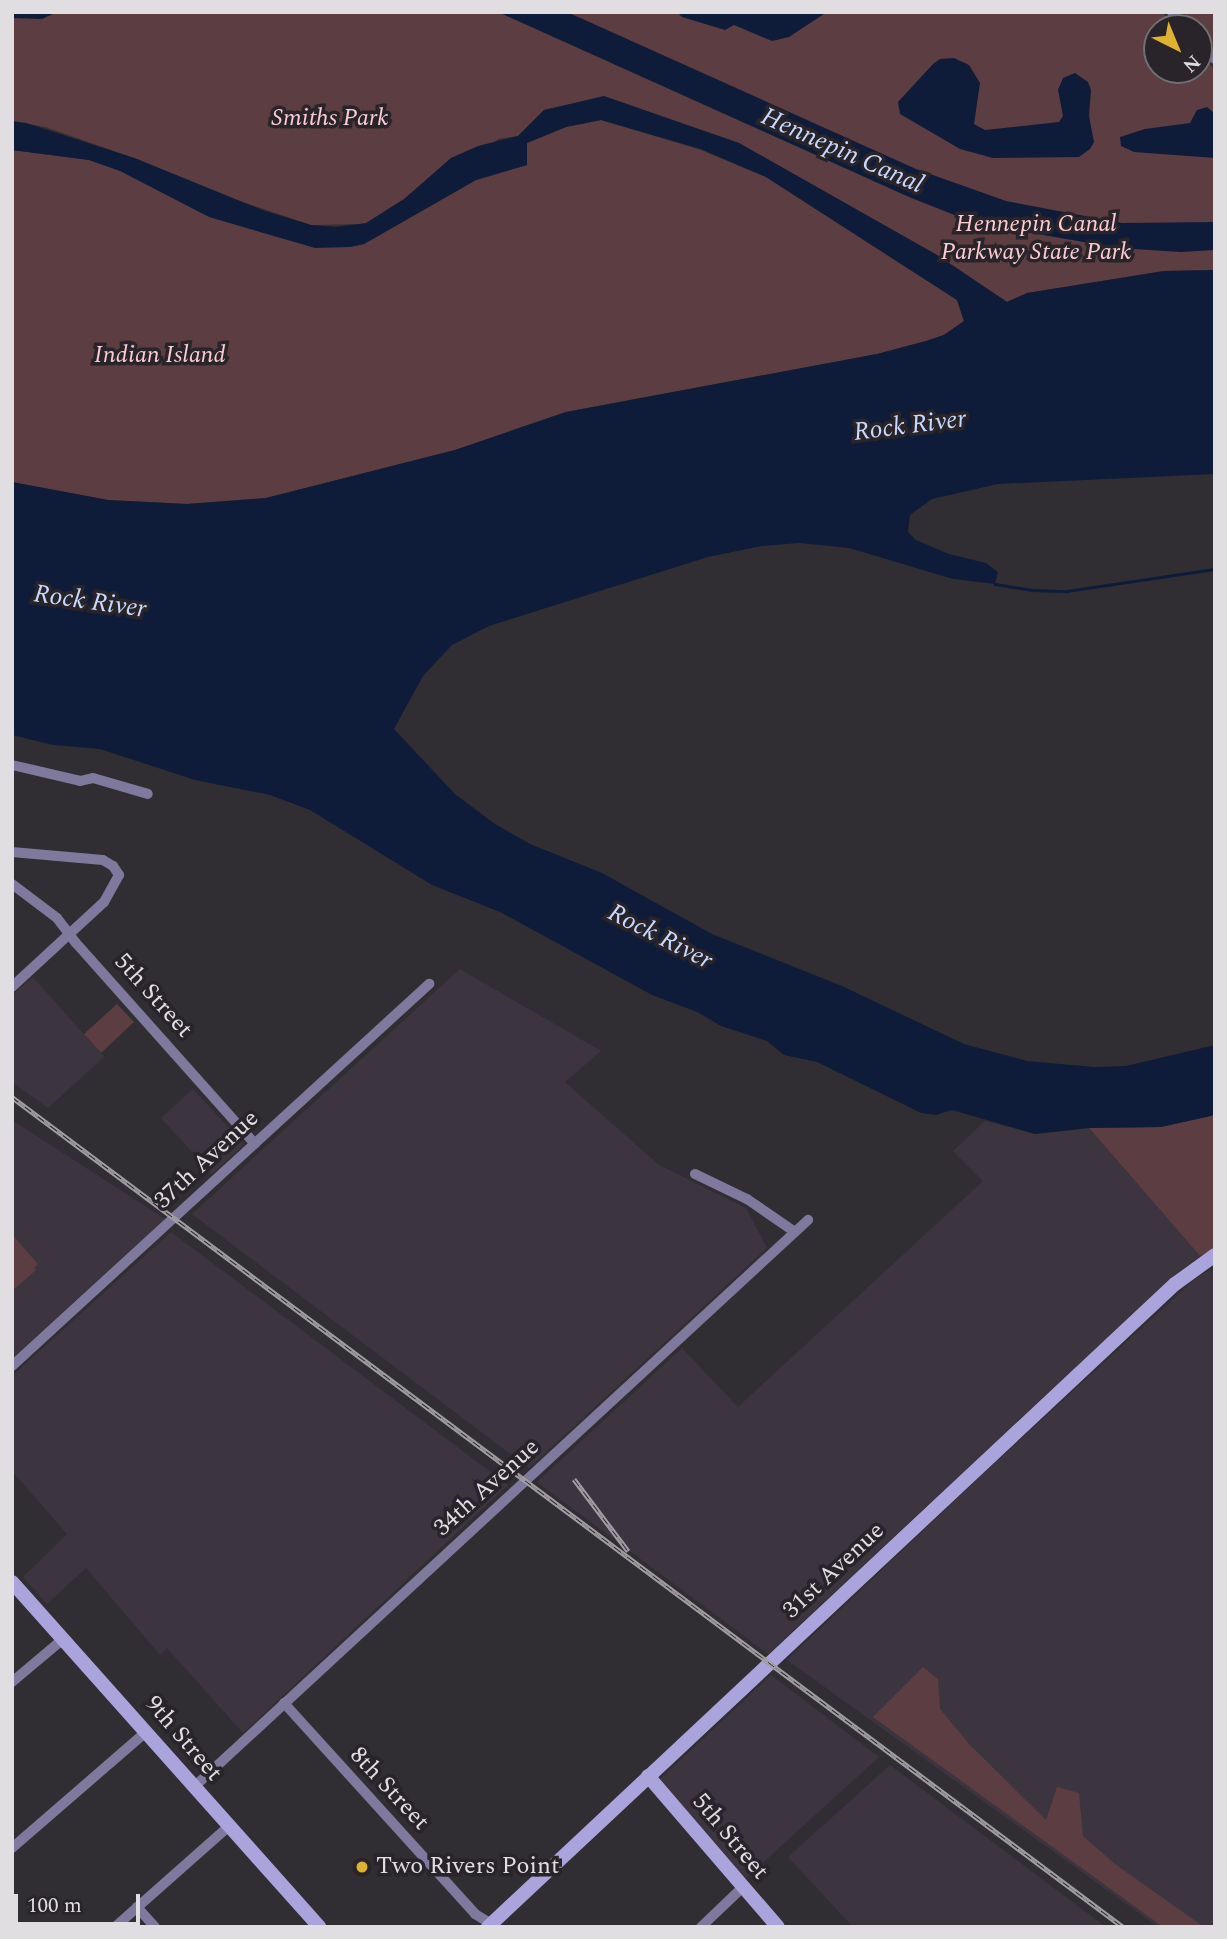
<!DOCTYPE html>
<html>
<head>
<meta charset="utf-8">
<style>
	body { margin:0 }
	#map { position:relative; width:1227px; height:1939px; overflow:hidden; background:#312e33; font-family:Spectral,serif }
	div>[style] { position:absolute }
	.built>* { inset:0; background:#3c343f }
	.green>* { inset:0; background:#5b3d42 }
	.water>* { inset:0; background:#0f1c39 }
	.stream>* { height:2.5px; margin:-1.25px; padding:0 1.25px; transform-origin:1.25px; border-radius:1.25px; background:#0f1c39 }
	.street>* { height:10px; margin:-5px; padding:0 5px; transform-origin:5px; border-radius:5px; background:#7e799d }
	.secondary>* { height:14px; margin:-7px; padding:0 7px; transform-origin:7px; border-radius:7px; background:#aba3dc }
	.rail>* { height:5px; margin-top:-2.5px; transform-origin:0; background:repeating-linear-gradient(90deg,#282429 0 8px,#a19ea2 0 16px); box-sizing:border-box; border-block:2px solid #a19ea2 }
	.dots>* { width:19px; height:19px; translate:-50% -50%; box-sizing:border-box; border:4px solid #282429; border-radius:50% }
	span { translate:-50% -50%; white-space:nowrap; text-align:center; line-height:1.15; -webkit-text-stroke:7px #282429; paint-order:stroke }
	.park-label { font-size:24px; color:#fbccd3; font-style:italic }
	.street-label { font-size:24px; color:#e1dee2 }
	.poi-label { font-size:24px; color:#e1dee2 }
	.left { translate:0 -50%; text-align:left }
	.water-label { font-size:26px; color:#c7d9fd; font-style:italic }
	.frame { position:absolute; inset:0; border:14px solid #e1dee2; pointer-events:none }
	.north { position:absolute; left:1143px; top:14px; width:70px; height:70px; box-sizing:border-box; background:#282429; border:2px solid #726e73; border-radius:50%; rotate:137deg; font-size:19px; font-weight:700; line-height:28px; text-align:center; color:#e1dee2 }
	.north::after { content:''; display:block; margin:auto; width:24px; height:32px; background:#deb133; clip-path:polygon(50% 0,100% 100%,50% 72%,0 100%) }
	.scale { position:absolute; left:14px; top:1894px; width:126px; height:32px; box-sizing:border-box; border:4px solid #e1dee2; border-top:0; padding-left:9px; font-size:21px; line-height:24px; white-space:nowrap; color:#e1dee2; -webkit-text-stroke:5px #282429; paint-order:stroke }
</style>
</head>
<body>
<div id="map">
	<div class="built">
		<i style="clip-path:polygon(460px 969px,601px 1051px,565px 1082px,659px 1165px,746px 1208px,767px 1248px,529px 1468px,192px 1214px)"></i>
		<i style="clip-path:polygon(33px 977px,104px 1057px,48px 1108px,12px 1082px,12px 995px)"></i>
		<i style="clip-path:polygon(193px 1089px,244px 1144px,212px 1174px,161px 1118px)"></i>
		<i style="clip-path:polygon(12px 1120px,165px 1219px,12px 1358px,12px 1288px,38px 1264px,12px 1234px)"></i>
		<i style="clip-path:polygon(985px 1121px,1035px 1134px,1089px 1128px,1200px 1256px,1171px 1278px,768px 1654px,537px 1482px,682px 1348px,738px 1407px,983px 1181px,953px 1151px)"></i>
		<i style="clip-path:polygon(171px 1232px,508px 1485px,243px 1733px,167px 1648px,160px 1655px,86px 1568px,47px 1604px,23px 1577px,67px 1534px,12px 1471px,12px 1376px)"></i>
		<i style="clip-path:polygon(1215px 1268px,1215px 1927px,1158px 1927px,787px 1660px,985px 1472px,1197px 1277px)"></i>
		<i style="clip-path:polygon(771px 1675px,879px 1757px,746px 1878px,657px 1782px)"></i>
		<i style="clip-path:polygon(890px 1765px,1106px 1927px,853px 1927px,788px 1857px)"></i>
	</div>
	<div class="green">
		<i style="clip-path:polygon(12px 12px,1162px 12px,1177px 28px,1157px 28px,1157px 70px,1199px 70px,1199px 52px,1215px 70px,1215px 270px,1164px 271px,1027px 293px,1007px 302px,937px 255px,739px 143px,604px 97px,544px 110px,518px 136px,499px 139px,366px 224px,311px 225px,210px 191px,137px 159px,45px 127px,12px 121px)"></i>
		<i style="clip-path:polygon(1183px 12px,1215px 12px,1215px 47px,1199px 28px)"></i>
		<i style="clip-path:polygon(601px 120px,701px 150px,766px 177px,957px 300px,964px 321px,944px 335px,926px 341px,877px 354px,566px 412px,455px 450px,266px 498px,187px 504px,108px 500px,12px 482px,12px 150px,89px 160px,350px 247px,364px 244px,476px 180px,527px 165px,527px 143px,566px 127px)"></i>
		<i style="clip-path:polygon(117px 1004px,134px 1022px,101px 1053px,84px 1034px)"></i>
		<i style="clip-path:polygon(1215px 1115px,1215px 1248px,1200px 1256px,1089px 1128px,1161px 1127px)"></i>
		<i style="clip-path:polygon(12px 1234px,38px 1264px,34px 1268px,36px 1270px,12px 1291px)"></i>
		<i style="clip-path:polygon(923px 1667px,938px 1679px,940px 1709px,970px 1745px,1046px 1820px,1057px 1787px,1079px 1793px,1083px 1836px,1115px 1864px,1204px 1927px,1163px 1927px,873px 1717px)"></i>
	</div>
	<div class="water">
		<i style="clip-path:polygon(12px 12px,57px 12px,42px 19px,12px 18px)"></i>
		<i style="clip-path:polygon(498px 12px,567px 12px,916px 169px,1006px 201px,1122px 223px,1215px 222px,1215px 250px,1181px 252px,1118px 248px,986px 225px,962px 218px,909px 197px)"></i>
		<i style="clip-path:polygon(677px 12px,827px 12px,789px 37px,772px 41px,734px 25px,725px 30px,682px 17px)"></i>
		<i style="clip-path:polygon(954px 58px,969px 65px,980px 83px,974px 124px,985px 130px,1059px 122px,1063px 116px,1058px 90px,1063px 78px,1075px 73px,1088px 82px,1091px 90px,1089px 116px,1094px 142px,1090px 149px,1079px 157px,993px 158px,960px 149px,900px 114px,898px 102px,933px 64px,940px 59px)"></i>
		<i style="clip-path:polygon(604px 96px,739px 143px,937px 255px,1007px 302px,1027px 293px,1164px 271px,1215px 270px,1215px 474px,998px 484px,932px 499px,910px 515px,908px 532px,916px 540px,949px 554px,986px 563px,998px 572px,995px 584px,953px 579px,849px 548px,799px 543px,762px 546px,708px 557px,489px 626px,452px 645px,423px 676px,394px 729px,455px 794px,495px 824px,530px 844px,602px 873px,712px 934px,842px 986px,964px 1044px,1027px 1061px,1094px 1067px,1126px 1066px,1215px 1045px,1215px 1115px,1161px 1127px,1089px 1128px,1035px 1134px,952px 1110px,936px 1115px,921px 1113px,817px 1062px,784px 1055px,767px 1041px,721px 1026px,697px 1012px,652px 995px,500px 912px,432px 885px,310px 810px,270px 795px,195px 780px,100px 749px,53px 745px,12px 735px,12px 482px,108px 500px,187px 504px,266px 498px,455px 450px,566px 412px,877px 354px,926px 341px,944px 335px,964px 321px,957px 300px,766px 177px,701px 149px,601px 120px,566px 127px,527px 143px,527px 165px,476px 180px,364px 244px,350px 247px,315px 248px,209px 217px,120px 171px,89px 160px,12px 150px,12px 121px,26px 123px,137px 159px,262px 210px,311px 225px,336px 227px,366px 223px,404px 199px,451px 158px,478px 146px,518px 136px,544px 110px)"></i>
		<i style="clip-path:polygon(1207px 107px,1215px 114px,1215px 158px,1134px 152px,1121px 146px,1120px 137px,1145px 129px,1190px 123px,1197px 110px)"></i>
	</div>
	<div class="stream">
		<i style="left:995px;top:584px;width:39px;rotate:9deg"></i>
		<i style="left:1034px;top:590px;width:33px;rotate:2deg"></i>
		<i style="left:1067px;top:591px;width:150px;rotate:-8.5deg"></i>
	</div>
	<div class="street">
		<i style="left:1172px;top:12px;width:21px;rotate:49deg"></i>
		<i style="left:1199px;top:42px;width:23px;rotate:47deg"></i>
		<i style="left:12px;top:765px;width:70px;rotate:13.2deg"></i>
		<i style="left:80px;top:781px;width:13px;rotate:-13deg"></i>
		<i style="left:93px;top:778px;width:57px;rotate:16.2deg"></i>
		<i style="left:12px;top:852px;width:91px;rotate:5deg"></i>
		<i style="left:103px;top:860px;width:12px;rotate:31deg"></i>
		<i style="left:113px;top:866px;width:11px;rotate:56deg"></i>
		<i style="left:119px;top:875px;width:31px;rotate:119deg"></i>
		<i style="left:104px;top:902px;width:125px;rotate:137.3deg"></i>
		<i style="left:12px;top:884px;width:56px;rotate:37.1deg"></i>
		<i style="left:57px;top:918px;width:31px;rotate:53deg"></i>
		<i style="left:76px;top:943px;width:269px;rotate:48.3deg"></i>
		<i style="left:695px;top:1174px;width:58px;rotate:25.7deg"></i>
		<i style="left:747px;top:1199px;width:58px;rotate:34.5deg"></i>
		<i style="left:12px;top:1366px;width:566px;rotate:-42.49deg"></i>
		<i style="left:12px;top:1682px;width:67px;rotate:-40.1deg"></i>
		<i style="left:284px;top:1703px;width:285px;rotate:47.8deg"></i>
		<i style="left:475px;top:1914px;width:23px;rotate:31deg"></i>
		<i style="left:194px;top:1787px;width:836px;rotate:-42.72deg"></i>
		<i style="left:12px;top:1848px;width:177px;rotate:-40.9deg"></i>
		<i style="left:137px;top:1907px;width:27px;rotate:48deg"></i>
		<i style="left:115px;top:1927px;width:152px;rotate:-41.5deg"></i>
		<i style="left:701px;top:1927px;width:57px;rotate:-43.6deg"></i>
	</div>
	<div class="secondary">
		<i style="left:12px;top:1582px;width:462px;rotate:48.3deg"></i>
		<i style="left:648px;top:1776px;width:199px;rotate:49.3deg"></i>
		<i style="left:488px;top:1927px;width:941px;rotate:-43.11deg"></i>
		<i style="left:1175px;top:1284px;width:49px;rotate:-35.9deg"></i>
	</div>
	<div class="rail">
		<i style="left:12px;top:1097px;width:1387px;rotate:36.76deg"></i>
		<i style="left:574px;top:1479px;width:90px;rotate:53.1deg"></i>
	</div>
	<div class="dots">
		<i style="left:362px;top:1867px;background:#deb133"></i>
	</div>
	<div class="park-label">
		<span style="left:330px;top:119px">Smiths Park</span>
		<span style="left:1036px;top:239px">Hennepin Canal<br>Parkway State Park</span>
		<span style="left:160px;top:356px">Indian Island</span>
	</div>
	<div class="street-label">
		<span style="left:153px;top:996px;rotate:48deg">5th Street</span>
		<span style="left:207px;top:1160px;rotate:-43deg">37th Avenue</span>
		<span style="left:487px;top:1488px;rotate:-42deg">34th Avenue</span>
		<span style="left:834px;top:1571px;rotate:-43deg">31st Avenue</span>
		<span style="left:183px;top:1739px;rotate:49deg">9th Street</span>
		<span style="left:389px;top:1789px;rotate:47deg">8th Street</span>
		<span style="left:730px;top:1837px;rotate:50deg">5th Street</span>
	</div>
	<div class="poi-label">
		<span class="left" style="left:376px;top:1867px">Two Rivers Point</span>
	</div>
	<div class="water-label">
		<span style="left:842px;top:151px;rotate:24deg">Hennepin Canal</span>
		<span style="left:910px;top:426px;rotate:-7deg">Rock River</span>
		<span style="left:90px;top:602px;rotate:8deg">Rock River</span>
		<span style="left:660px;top:937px;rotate:27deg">Rock River</span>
	</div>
	<div class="frame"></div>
	<div class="north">N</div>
	<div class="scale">100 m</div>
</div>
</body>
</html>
